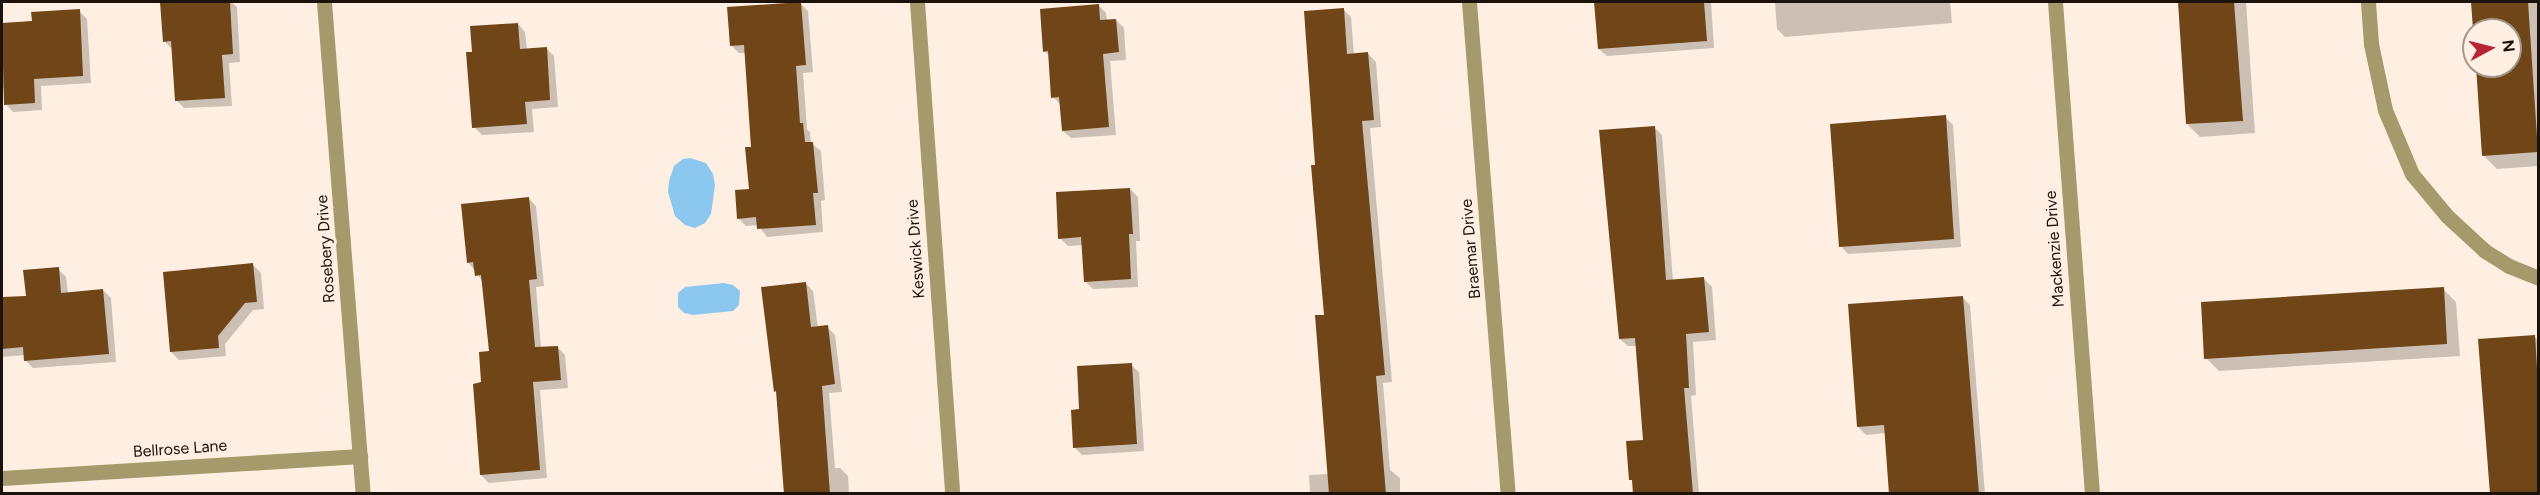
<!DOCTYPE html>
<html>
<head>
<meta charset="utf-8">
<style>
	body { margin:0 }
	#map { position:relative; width:2540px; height:495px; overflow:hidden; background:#ffefe2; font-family:Figtree,sans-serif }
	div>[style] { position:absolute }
	.water>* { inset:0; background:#8cc7ef }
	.shadow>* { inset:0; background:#0003 }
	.building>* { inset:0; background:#704518 }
	.minor>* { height:15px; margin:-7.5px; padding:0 7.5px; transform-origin:7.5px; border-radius:7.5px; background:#a6996b }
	span { translate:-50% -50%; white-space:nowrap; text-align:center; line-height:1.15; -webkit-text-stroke:6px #ffefe2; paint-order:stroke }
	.street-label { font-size:16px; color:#1b120b }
	.frame { position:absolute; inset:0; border:3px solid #1b120b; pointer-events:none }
	.north { position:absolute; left:2462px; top:18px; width:60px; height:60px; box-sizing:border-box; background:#ffefe2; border:2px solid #a4978c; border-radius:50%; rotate:83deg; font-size:16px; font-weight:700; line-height:24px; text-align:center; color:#1b120b }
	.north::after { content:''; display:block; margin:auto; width:21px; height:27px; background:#b62436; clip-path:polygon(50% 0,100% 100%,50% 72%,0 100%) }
</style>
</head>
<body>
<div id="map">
	<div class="water">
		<i style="clip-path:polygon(690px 158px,706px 163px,713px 174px,715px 185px,711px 214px,705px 223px,695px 228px,685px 225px,675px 216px,668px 192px,669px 181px,674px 166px,683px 159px)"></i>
		<i style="clip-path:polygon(724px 283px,733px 285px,740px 291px,739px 305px,733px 311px,693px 315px,684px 313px,678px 307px,678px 293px,685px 287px)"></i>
	</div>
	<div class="shadow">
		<i style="clip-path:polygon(231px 2px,237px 7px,240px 62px,229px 63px,232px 106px,184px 108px,176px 100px,172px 49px,164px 41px,162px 3px)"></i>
		<i style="clip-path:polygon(1596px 2px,1711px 2px,1714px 48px,1607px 56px,1599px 49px)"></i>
		<i style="clip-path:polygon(1775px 2px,1950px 2px,1952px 23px,1785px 37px,1777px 29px)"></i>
		<i style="clip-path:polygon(2179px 2px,2246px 2px,2255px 133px,2200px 137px,2187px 124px)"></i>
		<i style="clip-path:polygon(2472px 2px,2538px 2px,2538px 166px,2497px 169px,2484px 156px,2477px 66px,2510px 66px,2510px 30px,2475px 30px)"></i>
		<i style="clip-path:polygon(800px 3px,808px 11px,813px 72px,803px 73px,807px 129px,810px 132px,811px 143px,821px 151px,825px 200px,821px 201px,823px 232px,767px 237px,758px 225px,746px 226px,738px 218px,750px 191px,753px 148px,746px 53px,739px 53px,731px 45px)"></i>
		<i style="clip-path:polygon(1098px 5px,1106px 13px,1107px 21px,1116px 20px,1124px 28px,1126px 60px,1110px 61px,1116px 135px,1071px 138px,1063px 131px,1061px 105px,1053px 97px,1049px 56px,1045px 51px)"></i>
		<i style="clip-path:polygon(1343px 9px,1351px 17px,1354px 55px,1368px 54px,1376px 62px,1381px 127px,1370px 128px,1392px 382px,1383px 383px,1390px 470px,1400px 478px,1400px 494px,1310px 494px,1309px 475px,1329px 474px,1326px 316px,1317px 166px)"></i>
		<i style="clip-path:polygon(79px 11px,87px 19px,91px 83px,41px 86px,42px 110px,13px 112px,6px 104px,5px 88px,2px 88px,2px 24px,33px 23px)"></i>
		<i style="clip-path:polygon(518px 24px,525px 32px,527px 50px,546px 48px,554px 56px,558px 107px,532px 109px,534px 132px,482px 135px,474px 127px)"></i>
		<i style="clip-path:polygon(1945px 117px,1953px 125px,1961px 247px,1848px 254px,1841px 246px)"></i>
		<i style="clip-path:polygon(1654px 127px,1662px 135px,1673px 281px,1704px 279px,1712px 287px,1716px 340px,1693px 342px,1696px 395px,1691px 396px,1699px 494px,1635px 494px,1634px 483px,1630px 479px,1645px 441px,1637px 346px,1628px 346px,1620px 339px)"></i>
		<i style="clip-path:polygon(1130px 189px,1138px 197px,1140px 241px,1136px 241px,1138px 287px,1093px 289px,1085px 281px,1083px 245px,1068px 246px,1060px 238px)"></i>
		<i style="clip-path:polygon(528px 198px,536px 206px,544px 286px,536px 287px,541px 348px,557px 347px,565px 355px,568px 388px,540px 390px,547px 478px,489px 483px,481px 475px,483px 384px,490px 352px,483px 282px,468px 262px)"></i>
		<i style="clip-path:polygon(253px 265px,261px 273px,264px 309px,253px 310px,225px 344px,226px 356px,179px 360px,171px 352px)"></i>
		<i style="clip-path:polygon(58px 269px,66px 277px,68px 293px,103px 290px,111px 298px,116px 362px,33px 368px,25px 360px,25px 355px,2px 357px,2px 299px,27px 297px)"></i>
		<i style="clip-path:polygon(805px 283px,813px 291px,818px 328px,827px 327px,835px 335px,842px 392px,829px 393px,835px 468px,840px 468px,848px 476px,849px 494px,785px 494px,778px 393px,776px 391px)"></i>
		<i style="clip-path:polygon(2443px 289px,2456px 302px,2460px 356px,2219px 371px,2206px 358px)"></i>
		<i style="clip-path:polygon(1963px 298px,1970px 305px,1985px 494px,1890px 494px,1886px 433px,1866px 435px,1858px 427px)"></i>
		<i style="clip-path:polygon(2534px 336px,2538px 341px,2538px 494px,2492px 494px)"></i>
		<i style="clip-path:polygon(1131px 365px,1139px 372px,1144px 451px,1082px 455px,1074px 447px,1081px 411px)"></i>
	</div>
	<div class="building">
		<i style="clip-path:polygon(160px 2px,230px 2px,233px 54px,222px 55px,225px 98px,175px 101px,171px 41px,163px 42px)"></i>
		<i style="clip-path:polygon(801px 2px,806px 65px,796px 66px,800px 123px,803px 123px,805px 142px,813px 142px,818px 193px,813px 193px,816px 225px,757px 229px,756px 217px,737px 219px,735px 190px,749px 189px,745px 147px,751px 147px,744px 45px,730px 46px,727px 7px)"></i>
		<i style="clip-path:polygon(1594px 2px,1704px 2px,1707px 41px,1598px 49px)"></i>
		<i style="clip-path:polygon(2178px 2px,2234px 2px,2243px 121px,2186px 124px)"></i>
		<i style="clip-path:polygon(2471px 2px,2528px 2px,2538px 152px,2482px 156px,2476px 66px,2510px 66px,2510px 30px,2474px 30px,2474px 43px)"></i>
		<i style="clip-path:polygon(1099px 4px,1100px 20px,1116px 19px,1119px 52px,1103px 54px,1109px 127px,1062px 131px,1059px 97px,1051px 98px,1048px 51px,1043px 52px,1040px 9px)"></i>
		<i style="clip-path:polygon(1344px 8px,1347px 54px,1368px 52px,1374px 120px,1362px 121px,1385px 375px,1376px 376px,1386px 494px,1329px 494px,1315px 315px,1324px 315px,1311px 165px,1315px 165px,1304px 11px)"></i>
		<i style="clip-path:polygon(80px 9px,83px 76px,34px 79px,35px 103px,4px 105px,2px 23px,32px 21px,31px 12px)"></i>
		<i style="clip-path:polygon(518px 23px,520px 49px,547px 47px,550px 100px,525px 102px,527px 124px,472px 128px,466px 52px,472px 52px,470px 26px)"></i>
		<i style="clip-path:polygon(1946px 115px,1954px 239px,1839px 247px,1830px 124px)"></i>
		<i style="clip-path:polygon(1655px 126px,1666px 280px,1704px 277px,1709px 332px,1686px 334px,1689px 388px,1684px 388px,1693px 494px,1633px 494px,1632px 480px,1629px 480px,1626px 441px,1643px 440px,1635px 338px,1619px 339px,1599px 130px)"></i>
		<i style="clip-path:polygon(1130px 188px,1133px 234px,1129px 234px,1131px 279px,1084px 282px,1081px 237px,1058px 239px,1056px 192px)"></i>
		<i style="clip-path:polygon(529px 197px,537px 279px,529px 280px,535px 347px,558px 346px,561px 380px,533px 382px,540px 470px,480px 475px,473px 384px,481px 382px,479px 352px,489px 351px,481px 275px,475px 276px,473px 262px,467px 263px,461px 204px)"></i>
		<i style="clip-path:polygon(253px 263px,257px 302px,245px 303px,218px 336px,219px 348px,170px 352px,163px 272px)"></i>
		<i style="clip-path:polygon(59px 267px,61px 293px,103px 289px,109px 354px,24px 361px,23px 347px,2px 349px,2px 297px,26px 296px,23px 270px)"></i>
		<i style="clip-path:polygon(806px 282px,811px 327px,828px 325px,835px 384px,822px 386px,830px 494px,784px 494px,776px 391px,774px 392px,761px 287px)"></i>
		<i style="clip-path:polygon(2444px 287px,2447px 344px,2204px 359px,2201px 302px)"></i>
		<i style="clip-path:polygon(1963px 296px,1979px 494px,1889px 494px,1884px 425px,1857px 427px,1848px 304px)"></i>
		<i style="clip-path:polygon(2535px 335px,2538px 385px,2538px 494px,2490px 494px,2478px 339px)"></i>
		<i style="clip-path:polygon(1132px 363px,1137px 444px,1073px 448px,1071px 410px,1079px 409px,1077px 366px)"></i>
	</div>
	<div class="minor">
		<i style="left:324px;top:2px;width:494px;rotate:85.5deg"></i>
		<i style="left:917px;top:2px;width:493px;rotate:85.9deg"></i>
		<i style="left:1469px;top:2px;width:494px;rotate:85.5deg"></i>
		<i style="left:2055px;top:2px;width:493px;rotate:85.7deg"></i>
		<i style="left:2368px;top:2px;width:42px;rotate:85.9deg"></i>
		<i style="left:2371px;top:44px;width:67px;rotate:78deg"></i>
		<i style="left:2385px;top:110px;width:69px;rotate:67.1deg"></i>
		<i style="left:2412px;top:174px;width:55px;rotate:50.2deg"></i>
		<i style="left:2447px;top:216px;width:52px;rotate:42.6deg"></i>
		<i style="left:2485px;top:251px;width:28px;rotate:32deg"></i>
		<i style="left:2509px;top:266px;width:31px;rotate:22deg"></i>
		<i style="left:2px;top:478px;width:359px;rotate:-3.5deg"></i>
	</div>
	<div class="street-label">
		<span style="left:326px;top:249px;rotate:-94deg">Rosebery Drive</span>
		<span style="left:916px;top:249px;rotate:-94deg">Keswick Drive</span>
		<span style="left:1471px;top:249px;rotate:-95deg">Braemar Drive</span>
		<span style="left:2055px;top:249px;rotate:-94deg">Mackenzie Drive</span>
		<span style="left:180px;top:449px;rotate:-4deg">Bellrose Lane</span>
	</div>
	<div class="frame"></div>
	<div class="north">N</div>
</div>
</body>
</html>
